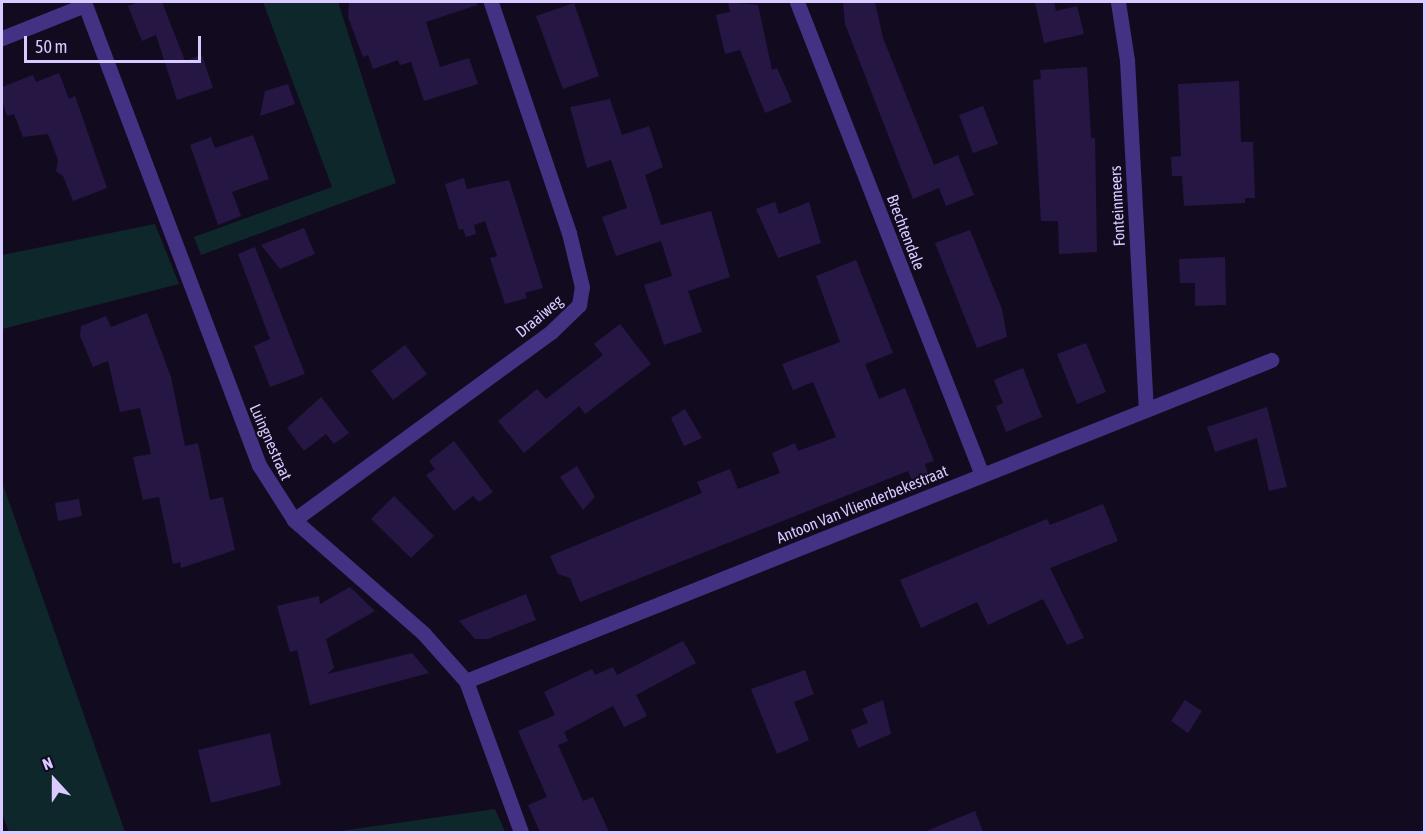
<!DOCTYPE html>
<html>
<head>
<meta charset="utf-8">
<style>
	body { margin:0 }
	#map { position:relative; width:1426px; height:834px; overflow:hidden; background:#120b20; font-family:"Asap Condensed",sans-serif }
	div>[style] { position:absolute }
	.green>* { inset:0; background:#0e272b }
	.building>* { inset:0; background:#261643 }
	.minor>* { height:15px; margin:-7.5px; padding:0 7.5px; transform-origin:7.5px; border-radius:7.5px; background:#433283 }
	span { translate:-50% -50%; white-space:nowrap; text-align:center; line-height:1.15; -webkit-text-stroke:4.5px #120b20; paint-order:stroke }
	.street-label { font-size:16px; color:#d9caff }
	.frame { position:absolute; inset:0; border:3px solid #d9caff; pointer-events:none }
	.north { position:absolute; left:24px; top:750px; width:60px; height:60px; -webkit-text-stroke:4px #120b20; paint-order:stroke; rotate:339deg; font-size:16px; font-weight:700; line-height:24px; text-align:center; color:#d9caff }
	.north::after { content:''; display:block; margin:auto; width:21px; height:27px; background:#d9caff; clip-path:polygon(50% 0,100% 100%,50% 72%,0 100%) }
	.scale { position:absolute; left:24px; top:36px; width:177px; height:27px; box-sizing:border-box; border:3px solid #d9caff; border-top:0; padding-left:8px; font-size:18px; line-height:21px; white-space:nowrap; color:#d9caff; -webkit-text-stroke:4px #120b20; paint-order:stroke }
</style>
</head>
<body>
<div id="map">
	<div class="green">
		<i style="clip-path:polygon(263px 2px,338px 2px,396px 183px,201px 255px,194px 237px,332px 187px)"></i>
		<i style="clip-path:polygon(155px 224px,179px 284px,2px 329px,2px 255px)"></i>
		<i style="clip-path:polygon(2px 482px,125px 832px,9px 832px,2px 814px)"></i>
		<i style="clip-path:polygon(495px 809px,505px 832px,334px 832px)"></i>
	</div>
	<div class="building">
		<i style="clip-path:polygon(140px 2px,162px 2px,185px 61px,202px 55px,213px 88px,177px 100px,156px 35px,142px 41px,128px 6px)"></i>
		<i style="clip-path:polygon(349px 2px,477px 2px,477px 5px,426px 22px,440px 67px,469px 58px,478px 84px,424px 101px,411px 62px,400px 65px,398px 60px,373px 69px,368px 55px,363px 57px,348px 17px)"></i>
		<i style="clip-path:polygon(728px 2px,758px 5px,772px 70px,777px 68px,792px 102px,765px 113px,740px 50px,725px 54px,716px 15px,730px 12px)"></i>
		<i style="clip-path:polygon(843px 2px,875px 2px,883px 38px,934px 165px,958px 155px,974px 195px,946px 206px,939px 188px,913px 199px,845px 24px)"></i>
		<i style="clip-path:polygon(1035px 2px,1054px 2px,1056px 11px,1077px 6px,1084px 34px,1044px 43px)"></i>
		<i style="clip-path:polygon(574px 3px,599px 76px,563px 89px,536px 16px)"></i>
		<i style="clip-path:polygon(1087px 67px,1091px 138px,1095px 138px,1097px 252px,1059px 254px,1058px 221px,1041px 221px,1033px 80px,1041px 79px,1040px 70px)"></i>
		<i style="clip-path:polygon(59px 73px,69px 99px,75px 96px,107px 188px,73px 201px,63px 176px,56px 171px,58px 160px,48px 134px,23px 137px,14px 114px,7px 116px,2px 101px,2px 87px,33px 75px,36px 82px)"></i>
		<i style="clip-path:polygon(1239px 81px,1241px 142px,1253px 142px,1255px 198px,1245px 198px,1245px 203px,1184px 206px,1182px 176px,1172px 176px,1171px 157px,1181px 156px,1178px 84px)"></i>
		<i style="clip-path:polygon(288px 84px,295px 104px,260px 116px,265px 91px)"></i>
		<i style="clip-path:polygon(610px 99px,622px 135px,649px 126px,663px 167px,645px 175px,661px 225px,711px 211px,730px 277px,688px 291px,702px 332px,664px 345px,644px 285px,672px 276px,661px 241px,616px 256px,602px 217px,627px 208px,611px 160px,587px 168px,570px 107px)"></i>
		<i style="clip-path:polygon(983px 106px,998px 144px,973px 153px,959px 115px)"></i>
		<i style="clip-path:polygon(253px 135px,269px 179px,232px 192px,241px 216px,218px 225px,190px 145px,211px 137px,215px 148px)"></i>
		<i style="clip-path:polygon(464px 178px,467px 189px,509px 180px,543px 288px,525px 293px,527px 298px,505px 304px,490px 258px,497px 256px,485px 221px,474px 225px,476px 234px,466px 237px,463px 229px,459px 230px,445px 184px)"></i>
		<i style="clip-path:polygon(775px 202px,779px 214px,809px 202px,821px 243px,778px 258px,756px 209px)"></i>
		<i style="clip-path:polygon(304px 228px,315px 254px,280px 269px,261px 245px)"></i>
		<i style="clip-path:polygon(970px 230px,1002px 309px,1007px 337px,977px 348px,935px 243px)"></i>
		<i style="clip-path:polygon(255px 247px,305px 374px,270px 387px,254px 346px,270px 339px,238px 254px)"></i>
		<i style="clip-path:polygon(1225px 257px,1226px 305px,1195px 306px,1195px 283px,1180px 283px,1179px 259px)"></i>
		<i style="clip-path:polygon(856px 260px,893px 353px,865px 364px,879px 399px,905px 388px,934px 461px,925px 464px,929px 477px,913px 484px,908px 471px,580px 602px,570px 578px,558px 574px,550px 556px,702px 493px,697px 482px,730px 469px,738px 489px,780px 473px,772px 453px,795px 443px,798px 451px,836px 437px,813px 382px,793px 390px,782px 364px,840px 342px,816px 276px)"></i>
		<i style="clip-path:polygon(147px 313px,171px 377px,185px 446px,198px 443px,210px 500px,223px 497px,235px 550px,181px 568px,180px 562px,173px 564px,159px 497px,143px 500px,133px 457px,151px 454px,140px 408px,120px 412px,108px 361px,93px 367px,80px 336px,81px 326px,106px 316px,111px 327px)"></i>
		<i style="clip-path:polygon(620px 324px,651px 364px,585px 414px,579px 406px,524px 453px,498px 421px,537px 389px,546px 399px,603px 355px,594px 344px)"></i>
		<i style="clip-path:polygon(1086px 343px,1106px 392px,1077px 404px,1057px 354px)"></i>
		<i style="clip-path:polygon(405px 345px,427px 374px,393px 400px,371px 371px)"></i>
		<i style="clip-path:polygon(1023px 368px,1042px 417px,1006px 432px,996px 406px,1003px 403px,994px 380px)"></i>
		<i style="clip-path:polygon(321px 397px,349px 433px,334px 444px,326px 434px,304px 451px,287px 428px)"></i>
		<i style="clip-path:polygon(1267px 407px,1287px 487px,1269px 491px,1257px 438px,1215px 452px,1207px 427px)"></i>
		<i style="clip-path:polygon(685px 409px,702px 438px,684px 446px,671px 418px)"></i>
		<i style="clip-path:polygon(454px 441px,493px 492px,479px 502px,473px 496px,454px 511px,426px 475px,435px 469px,429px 461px)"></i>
		<i style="clip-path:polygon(577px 466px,595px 497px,583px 510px,560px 477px)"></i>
		<i style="clip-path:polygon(394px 496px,434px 536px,411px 558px,371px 519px)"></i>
		<i style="clip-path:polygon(79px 499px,82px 516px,58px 521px,55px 503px)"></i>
		<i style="clip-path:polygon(1103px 504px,1118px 541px,1050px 568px,1084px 638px,1067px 645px,1043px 599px,988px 625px,977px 602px,921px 628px,900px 580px,1047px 519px,1050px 525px)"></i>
		<i style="clip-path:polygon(350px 587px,375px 611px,326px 639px,334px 668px,327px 674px,412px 653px,429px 673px,310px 705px,297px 650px,290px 652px,277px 606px,319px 596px,320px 604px)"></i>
		<i style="clip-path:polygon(526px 594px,536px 620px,488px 639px,475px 639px,459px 621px)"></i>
		<i style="clip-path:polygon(683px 641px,696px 663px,636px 695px,647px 716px,624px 727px,613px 706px,564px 732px,568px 741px,558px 745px,583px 801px,593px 797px,609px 832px,540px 832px,528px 805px,547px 797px,518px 731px,555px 715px,544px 692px,592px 669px,595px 675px,613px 667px,617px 675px)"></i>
		<i style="clip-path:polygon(805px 670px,814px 694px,794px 702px,809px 740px,777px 754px,751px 689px)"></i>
		<i style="clip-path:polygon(883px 700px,891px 734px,858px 748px,851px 730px,868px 723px,862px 709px)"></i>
		<i style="clip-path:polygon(1185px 700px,1202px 711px,1188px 733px,1171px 721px)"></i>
		<i style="clip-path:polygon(270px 733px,281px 785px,211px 803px,198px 750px)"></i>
		<i style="clip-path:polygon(975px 811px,983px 832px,924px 832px)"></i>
	</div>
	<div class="minor">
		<i style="left:84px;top:2px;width:495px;rotate:69.3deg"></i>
		<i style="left:259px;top:465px;width:65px;rotate:57.5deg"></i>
		<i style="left:294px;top:520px;width:173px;rotate:41.2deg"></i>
		<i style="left:424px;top:634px;width:63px;rotate:48.2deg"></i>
		<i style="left:466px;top:681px;width:161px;rotate:70deg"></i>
		<i style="left:797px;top:2px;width:508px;rotate:68.64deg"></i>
		<i style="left:1118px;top:2px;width:59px;rotate:81.2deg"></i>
		<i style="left:1127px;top:60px;width:350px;rotate:86.9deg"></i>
		<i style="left:2px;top:38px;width:89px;rotate:-21.7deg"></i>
		<i style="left:294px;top:520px;width:318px;rotate:-36.2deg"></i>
		<i style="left:551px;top:332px;width:39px;rotate:-44deg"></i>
		<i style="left:579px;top:305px;width:18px;rotate:-81deg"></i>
		<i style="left:582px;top:287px;width:56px;rotate:-103.5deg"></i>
		<i style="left:569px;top:233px;width:244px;rotate:-108.7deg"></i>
		<i style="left:466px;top:681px;width:867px;rotate:-21.74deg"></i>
	</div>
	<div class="street-label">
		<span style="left:1117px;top:206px;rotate:-93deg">Fonteinmeers</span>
		<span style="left:906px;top:232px;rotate:69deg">Brechtendale</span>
		<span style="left:539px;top:316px;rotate:-40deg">Draaiweg</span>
		<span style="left:271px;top:442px;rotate:66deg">Luingnestraat</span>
		<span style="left:862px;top:504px;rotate:-22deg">Antoon Van Vlienderbekestraat</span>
	</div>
	<div class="frame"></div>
	<div class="north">N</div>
	<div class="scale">50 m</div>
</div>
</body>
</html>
